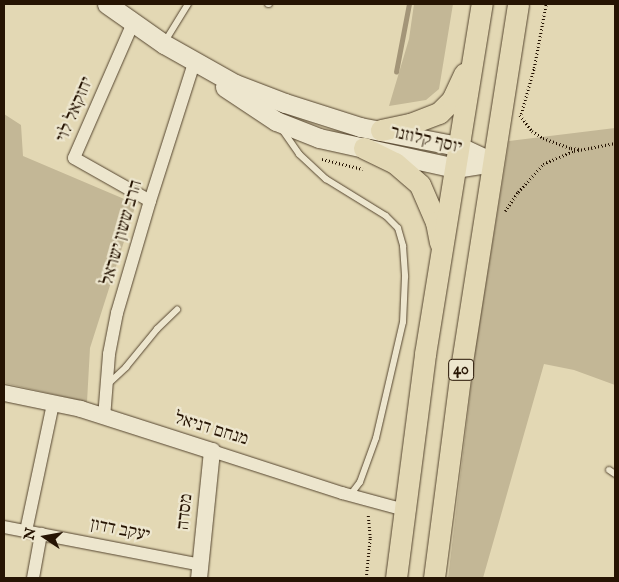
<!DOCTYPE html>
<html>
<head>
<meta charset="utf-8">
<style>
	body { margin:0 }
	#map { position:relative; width:619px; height:582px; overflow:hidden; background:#e3d8b4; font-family:"IM FELL English","Frank Ruhl Libre",serif }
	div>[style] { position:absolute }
	.green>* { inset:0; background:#c3b796 }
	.stream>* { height:4.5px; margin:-2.25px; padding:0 2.25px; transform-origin:2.25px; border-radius:2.25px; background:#a39578 }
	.path>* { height:2.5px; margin-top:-1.25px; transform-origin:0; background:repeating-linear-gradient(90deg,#261403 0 1px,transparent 0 3.5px) }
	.roads { filter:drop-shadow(0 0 1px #55452f) drop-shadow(0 0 1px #55452f) }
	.service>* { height:6px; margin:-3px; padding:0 3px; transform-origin:3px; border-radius:3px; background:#ede6ce }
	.minor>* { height:12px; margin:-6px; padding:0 6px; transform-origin:6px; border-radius:6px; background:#ede6ce }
	.tertiary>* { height:16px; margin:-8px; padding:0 8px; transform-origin:8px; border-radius:8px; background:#ede6ce }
	.secondary>* { height:19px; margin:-9.5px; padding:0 9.5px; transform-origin:9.5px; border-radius:9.5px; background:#ede6ce }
	.trunk>* { height:21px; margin:-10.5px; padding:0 10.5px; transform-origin:10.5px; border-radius:10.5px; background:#e3d8b4 }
	span { translate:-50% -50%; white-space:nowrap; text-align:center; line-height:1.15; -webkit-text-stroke:4.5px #ede6ce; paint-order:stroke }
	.shield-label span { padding:1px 4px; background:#ede6ce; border:1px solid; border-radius:4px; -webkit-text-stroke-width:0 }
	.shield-label { font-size:16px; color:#261403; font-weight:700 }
	.street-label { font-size:18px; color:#261403 }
	.frame { position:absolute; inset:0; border:5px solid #261403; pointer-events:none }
	.north { position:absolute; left:20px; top:512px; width:50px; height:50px; -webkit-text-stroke:4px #ede6ce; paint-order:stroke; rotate:282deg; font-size:14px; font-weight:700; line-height:20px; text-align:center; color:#261403 }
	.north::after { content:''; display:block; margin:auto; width:18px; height:22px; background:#261403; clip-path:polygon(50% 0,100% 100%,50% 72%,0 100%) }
</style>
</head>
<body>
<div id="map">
	<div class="green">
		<i style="clip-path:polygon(414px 4px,453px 4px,439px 89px,426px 100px,389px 106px,409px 39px)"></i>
		<i style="clip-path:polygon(4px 114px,21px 125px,23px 156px,136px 204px,90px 348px,87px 402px,4px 383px)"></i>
		<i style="clip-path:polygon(615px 128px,615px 385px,574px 370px,544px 364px,483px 578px,448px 578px,476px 345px,509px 141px)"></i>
	</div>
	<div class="stream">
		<i style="left:396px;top:72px;width:69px;rotate:-79.2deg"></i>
	</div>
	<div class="path">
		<i style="left:521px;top:114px;width:48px;rotate:-74.2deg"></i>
		<i style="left:534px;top:68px;width:65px;rotate:-79.4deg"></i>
		<i style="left:520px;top:115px;width:20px;rotate:53deg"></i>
		<i style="left:532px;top:131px;width:13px;rotate:32deg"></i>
		<i style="left:543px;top:138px;width:30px;rotate:20deg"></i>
		<i style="left:571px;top:148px;width:9px;rotate:6deg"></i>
		<i style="left:322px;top:159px;width:42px;rotate:13.7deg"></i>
		<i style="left:505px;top:211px;width:23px;rotate:-56deg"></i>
		<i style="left:518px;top:192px;width:38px;rotate:-48deg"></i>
		<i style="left:543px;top:164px;width:34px;rotate:-23deg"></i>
		<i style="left:574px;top:151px;width:42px;rotate:-11deg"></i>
		<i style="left:366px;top:578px;width:40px;rotate:-84.3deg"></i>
		<i style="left:370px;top:538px;width:24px;rotate:-95deg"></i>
	</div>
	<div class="roads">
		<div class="service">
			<i style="left:268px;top:4px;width:1px"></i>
			<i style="left:164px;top:43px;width:46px;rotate:-58.4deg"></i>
			<i style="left:281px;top:128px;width:32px;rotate:55deg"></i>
			<i style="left:299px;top:154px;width:37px;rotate:43deg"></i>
			<i style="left:326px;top:179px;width:70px;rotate:31.7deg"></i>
			<i style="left:386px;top:216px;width:17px;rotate:45deg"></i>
			<i style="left:398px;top:228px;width:19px;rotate:74deg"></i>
			<i style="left:403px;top:246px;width:31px;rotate:86deg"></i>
			<i style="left:405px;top:277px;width:45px;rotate:92.5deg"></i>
			<i style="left:403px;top:322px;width:119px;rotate:103.1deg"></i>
			<i style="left:376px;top:438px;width:47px;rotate:110deg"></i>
			<i style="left:360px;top:482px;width:15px;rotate:127deg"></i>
			<i style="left:108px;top:384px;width:25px;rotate:-43deg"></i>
			<i style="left:126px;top:367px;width:49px;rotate:-50.8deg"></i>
			<i style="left:157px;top:329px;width:28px;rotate:-44deg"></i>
			<i style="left:609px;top:470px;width:7px;rotate:34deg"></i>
		</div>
		<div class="minor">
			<i style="left:133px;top:23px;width:147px;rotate:113.6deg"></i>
			<i style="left:74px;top:158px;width:87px;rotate:29.5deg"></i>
			<i style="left:104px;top:418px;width:64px;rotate:-85.5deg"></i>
			<i style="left:109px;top:354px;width:42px;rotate:-79deg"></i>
			<i style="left:117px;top:313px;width:117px;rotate:-73.6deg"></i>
			<i style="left:150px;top:201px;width:145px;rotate:-72.3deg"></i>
			<i style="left:212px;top:451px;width:137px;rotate:17.9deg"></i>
			<i style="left:342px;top:493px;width:65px;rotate:15.1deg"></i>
			<i style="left:4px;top:527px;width:201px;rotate:10.9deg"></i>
			<i style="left:26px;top:531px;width:130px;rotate:-78deg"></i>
			<i style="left:33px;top:578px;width:45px;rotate:-79.7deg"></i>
		</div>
		<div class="tertiary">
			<i style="left:4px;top:393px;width:79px;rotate:11.7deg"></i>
			<i style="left:81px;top:409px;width:138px;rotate:17.8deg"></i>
			<i style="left:212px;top:451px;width:128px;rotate:95.8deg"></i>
		</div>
		<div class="secondary">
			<i style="left:107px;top:4px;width:70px;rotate:35.1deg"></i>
			<i style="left:164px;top:44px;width:81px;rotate:29.4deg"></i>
			<i style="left:235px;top:84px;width:53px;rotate:20.8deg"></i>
			<i style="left:285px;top:103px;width:79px;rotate:17.7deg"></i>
			<i style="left:360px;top:127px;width:100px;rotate:11deg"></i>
			<i style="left:458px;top:146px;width:38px;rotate:25deg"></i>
			<i style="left:225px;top:87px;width:61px;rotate:33.7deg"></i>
			<i style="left:276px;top:121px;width:46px;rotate:21.6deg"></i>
			<i style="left:319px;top:138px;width:139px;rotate:12.4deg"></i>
			<i style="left:455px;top:168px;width:38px;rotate:-9deg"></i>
		</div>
		<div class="trunk">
			<i style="left:381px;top:130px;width:30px;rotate:-12deg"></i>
			<i style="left:410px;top:124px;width:31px;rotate:-21deg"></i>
			<i style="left:439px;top:113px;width:18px;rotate:-45deg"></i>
			<i style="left:452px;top:100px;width:29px;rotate:-65deg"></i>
			<i style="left:364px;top:148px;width:34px;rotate:26deg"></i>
			<i style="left:395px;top:163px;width:33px;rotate:41deg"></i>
			<i style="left:420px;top:185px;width:40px;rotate:66.6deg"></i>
			<i style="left:436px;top:222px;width:21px;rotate:79deg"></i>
			<i style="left:396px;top:578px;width:226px;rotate:-82.6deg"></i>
			<i style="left:425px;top:354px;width:355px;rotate:-80.8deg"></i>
			<i style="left:434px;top:578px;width:218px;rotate:-82.6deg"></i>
			<i style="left:462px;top:362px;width:362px;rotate:-81.1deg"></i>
		</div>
	</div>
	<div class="shield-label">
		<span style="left:461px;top:370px">40</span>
	</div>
	<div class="street-label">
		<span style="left:76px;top:110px;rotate:-67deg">יחזקאל לוי</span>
		<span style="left:426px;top:141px;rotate:13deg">יוסף קלוזנר</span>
		<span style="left:123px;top:233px;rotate:-74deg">הרב ששון ישראל</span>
		<span style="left:211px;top:430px;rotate:17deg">מנחם דניאל</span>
		<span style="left:186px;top:512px;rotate:-84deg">מסדה</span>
		<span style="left:120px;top:531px;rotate:11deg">יעקב דדון</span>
	</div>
	<div class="frame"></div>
	<div class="north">N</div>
</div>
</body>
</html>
